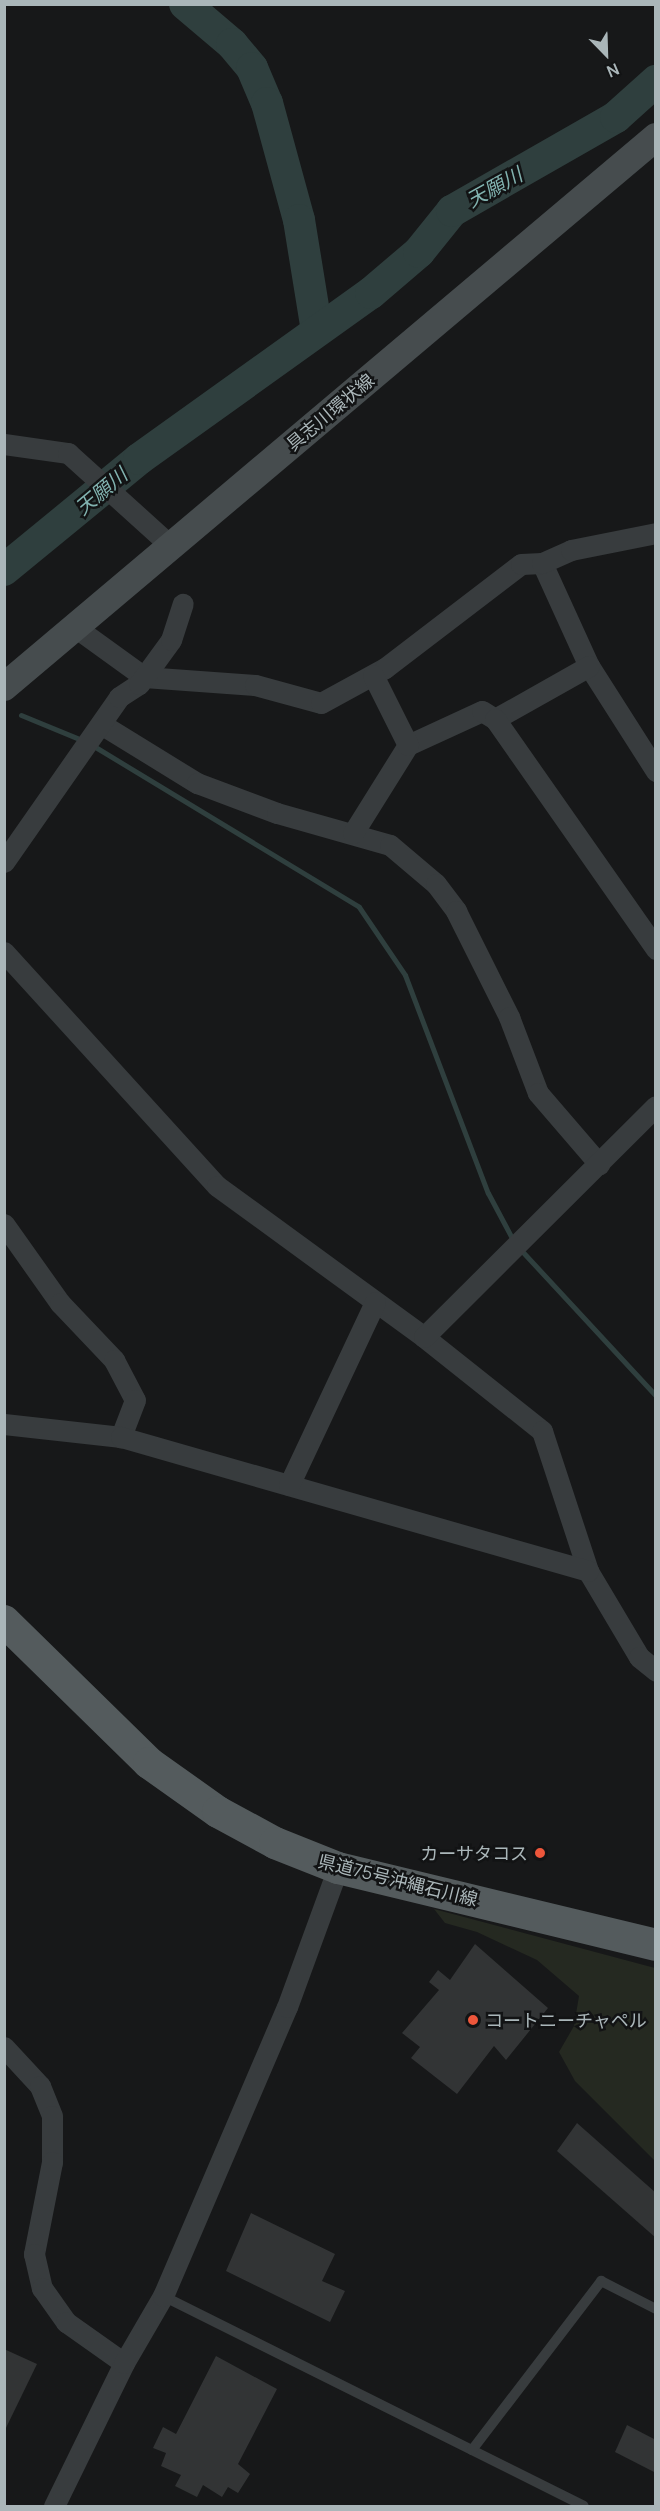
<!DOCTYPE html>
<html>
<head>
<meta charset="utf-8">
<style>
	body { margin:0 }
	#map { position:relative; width:660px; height:2511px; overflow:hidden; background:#171819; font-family:Manrope,"Noto Sans JP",sans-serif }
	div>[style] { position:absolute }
	.green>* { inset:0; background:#252921 }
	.stream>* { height:5px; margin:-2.5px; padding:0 2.5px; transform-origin:2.5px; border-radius:2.5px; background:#2f3f3e }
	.river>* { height:32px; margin:-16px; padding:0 16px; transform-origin:16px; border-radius:16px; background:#2f3f3e }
	.building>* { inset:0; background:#323435 }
	.lane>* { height:10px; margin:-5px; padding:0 5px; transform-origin:5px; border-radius:5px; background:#383c3e }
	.street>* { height:21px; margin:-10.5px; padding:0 10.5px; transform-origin:10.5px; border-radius:10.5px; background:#383c3e }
	.secondary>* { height:28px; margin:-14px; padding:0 14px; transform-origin:14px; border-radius:14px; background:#464c4e }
	.primary>* { height:32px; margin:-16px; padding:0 16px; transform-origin:16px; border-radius:16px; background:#545b5d }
	.dots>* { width:16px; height:16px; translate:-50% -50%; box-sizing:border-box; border:3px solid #121314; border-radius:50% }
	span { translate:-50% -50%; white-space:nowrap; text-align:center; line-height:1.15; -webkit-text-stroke:5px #121314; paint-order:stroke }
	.street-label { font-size:18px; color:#aab6b9 }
	.poi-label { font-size:18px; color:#aab6b9 }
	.right { translate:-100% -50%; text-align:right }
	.left { translate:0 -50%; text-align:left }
	.water-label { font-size:20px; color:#82b3b0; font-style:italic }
	.frame { position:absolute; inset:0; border:6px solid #aab6b9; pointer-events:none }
	.north { position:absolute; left:576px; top:24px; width:60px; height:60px; -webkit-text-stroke:4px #121314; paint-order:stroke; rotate:157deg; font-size:16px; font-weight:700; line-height:24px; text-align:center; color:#aab6b9 }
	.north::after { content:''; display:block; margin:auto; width:21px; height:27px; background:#aab6b9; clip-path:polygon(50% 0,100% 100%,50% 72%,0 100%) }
</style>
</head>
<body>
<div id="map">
	<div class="green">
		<i style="clip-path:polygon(434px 1909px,655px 1968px,655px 2161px,575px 2081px,559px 2052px,574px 2026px,579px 1996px,537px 1960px,477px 1932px,445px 1923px)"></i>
	</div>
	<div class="stream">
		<i style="left:21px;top:715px;width:68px;rotate:22.4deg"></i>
		<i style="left:92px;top:745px;width:312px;rotate:31.2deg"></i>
		<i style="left:359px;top:907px;width:82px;rotate:55.9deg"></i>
		<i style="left:405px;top:975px;width:233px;rotate:69.2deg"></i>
		<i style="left:488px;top:1193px;width:55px;rotate:62deg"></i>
		<i style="left:520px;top:1249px;width:200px;rotate:47.2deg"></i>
	</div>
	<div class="river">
		<i style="left:185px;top:4px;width:62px;rotate:40.4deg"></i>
		<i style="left:232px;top:44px;width:31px;rotate:50deg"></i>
		<i style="left:252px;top:68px;width:38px;rotate:67deg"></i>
		<i style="left:267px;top:103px;width:121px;rotate:74.7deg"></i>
		<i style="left:299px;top:220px;width:112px;rotate:80.8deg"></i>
		<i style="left:4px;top:570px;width:175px;rotate:-39.4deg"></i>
		<i style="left:139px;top:459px;width:285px;rotate:-35.6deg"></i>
		<i style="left:371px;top:293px;width:63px;rotate:-40.5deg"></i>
		<i style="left:419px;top:252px;width:53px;rotate:-51.2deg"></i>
		<i style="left:452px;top:211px;width:189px;rotate:-29.8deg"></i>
		<i style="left:616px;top:117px;width:54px;rotate:-42deg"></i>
	</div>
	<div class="building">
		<i style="clip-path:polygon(475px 1944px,548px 2008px,506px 2060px,494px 2046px,457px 2094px,411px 2058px,420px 2047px,402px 2033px,439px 1990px,429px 1982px,438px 1970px,450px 1980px)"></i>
		<i style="clip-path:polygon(577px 2123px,656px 2193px,656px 2238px,557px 2151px)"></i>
		<i style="clip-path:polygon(251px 2213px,335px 2254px,322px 2281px,345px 2291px,330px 2322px,226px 2271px)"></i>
		<i style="clip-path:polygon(4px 2349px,37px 2364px,4px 2432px)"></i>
		<i style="clip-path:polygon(216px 2356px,277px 2389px,238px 2464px,250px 2474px,238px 2493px,228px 2487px,222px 2497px,203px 2485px,197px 2497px,175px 2486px,181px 2475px,161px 2466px,166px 2453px,153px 2448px,163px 2427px,176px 2434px)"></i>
		<i style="clip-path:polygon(627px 2425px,656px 2440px,656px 2473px,615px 2452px)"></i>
	</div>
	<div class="lane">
		<i style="left:163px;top:2296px;width:470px;rotate:26.5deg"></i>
		<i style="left:472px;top:2450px;width:213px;rotate:-52.6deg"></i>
		<i style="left:601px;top:2281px;width:62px;rotate:27deg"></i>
	</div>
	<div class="street">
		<i style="left:4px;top:444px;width:65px;rotate:8deg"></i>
		<i style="left:68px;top:453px;width:139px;rotate:42.1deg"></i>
		<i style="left:542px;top:563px;width:113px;rotate:65.5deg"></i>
		<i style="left:589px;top:666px;width:125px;rotate:57.5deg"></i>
		<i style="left:75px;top:627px;width:85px;rotate:35.9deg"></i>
		<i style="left:144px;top:677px;width:111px;rotate:4.1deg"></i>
		<i style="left:255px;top:685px;width:68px;rotate:15.3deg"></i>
		<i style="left:321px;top:703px;width:73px;rotate:-28.7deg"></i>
		<i style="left:385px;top:668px;width:171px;rotate:-37.4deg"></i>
		<i style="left:521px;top:564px;width:21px;rotate:-3deg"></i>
		<i style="left:542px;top:563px;width:32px;rotate:-24deg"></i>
		<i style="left:571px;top:550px;width:87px;rotate:-11.3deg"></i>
		<i style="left:495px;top:719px;width:108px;rotate:-29.4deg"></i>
		<i style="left:101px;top:724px;width:113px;rotate:31.6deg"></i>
		<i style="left:197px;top:783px;width:85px;rotate:20.6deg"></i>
		<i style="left:277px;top:813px;width:117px;rotate:15.8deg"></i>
		<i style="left:390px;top:845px;width:60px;rotate:40.3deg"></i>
		<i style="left:436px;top:884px;width:34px;rotate:53deg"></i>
		<i style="left:456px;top:911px;width:119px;rotate:63.4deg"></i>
		<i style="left:509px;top:1017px;width:81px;rotate:69.1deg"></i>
		<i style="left:538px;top:1093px;width:94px;rotate:49.3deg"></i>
		<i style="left:408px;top:745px;width:81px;rotate:-24.7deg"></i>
		<i style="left:482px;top:711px;width:15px;rotate:32deg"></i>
		<i style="left:495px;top:719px;width:281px;rotate:55deg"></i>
		<i style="left:353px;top:833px;width:104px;rotate:-58deg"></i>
		<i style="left:408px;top:745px;width:78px;rotate:-116.6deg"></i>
		<i style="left:4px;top:862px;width:201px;rotate:-55.1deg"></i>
		<i style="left:119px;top:697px;width:24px;rotate:-33deg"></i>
		<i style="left:139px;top:684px;width:54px;rotate:-54deg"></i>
		<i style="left:171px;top:640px;width:38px;rotate:-72deg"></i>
		<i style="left:4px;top:952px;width:316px;rotate:47.7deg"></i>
		<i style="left:217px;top:1186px;width:256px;rotate:36.1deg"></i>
		<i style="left:424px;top:1337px;width:151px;rotate:38.5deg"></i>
		<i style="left:542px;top:1431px;width:147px;rotate:71.8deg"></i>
		<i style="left:588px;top:1571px;width:100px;rotate:59.3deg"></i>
		<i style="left:639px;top:1657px;width:22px;rotate:39deg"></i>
		<i style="left:4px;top:1224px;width:97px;rotate:54.7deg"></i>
		<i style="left:60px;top:1303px;width:79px;rotate:46.5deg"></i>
		<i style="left:114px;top:1360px;width:45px;rotate:62.3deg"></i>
		<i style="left:135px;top:1400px;width:40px;rotate:111deg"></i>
		<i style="left:424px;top:1337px;width:327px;rotate:-44.9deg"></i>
		<i style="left:4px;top:1424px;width:118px;rotate:6.3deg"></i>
		<i style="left:121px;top:1437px;width:486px;rotate:16deg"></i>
		<i style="left:289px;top:1485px;width:202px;rotate:-64.8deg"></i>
		<i style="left:4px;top:2047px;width:53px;rotate:47.3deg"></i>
		<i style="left:40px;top:2086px;width:32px;rotate:68deg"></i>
		<i style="left:52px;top:2116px;width:46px;rotate:90deg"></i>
		<i style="left:52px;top:2162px;width:94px;rotate:101.1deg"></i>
		<i style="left:34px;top:2254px;width:35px;rotate:77deg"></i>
		<i style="left:42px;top:2288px;width:42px;rotate:54.8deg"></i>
		<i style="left:66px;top:2322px;width:71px;rotate:35.3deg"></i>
		<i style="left:54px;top:2506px;width:159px;rotate:-63.9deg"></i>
		<i style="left:124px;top:2363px;width:78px;rotate:-59.8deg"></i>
		<i style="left:163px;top:2296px;width:314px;rotate:-66.8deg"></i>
		<i style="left:287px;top:2007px;width:148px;rotate:-69.9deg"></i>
	</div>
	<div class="secondary">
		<i style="left:4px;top:687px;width:853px;rotate:-40.15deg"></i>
	</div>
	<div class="primary">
		<i style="left:4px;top:1621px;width:203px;rotate:44.4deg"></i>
		<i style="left:149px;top:1763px;width:85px;rotate:35.4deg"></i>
		<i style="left:218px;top:1812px;width:65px;rotate:28.5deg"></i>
		<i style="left:275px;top:1843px;width:68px;rotate:21.6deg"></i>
		<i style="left:338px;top:1868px;width:327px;rotate:13.6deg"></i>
	</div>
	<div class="dots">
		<i style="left:540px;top:1853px;background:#ed563b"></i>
		<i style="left:473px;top:2020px;background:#ed563b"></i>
	</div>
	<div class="street-label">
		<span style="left:330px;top:412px;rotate:-40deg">具志川環状線</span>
		<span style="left:398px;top:1880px;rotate:14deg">県道75号沖縄石川線</span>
	</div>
	<div class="poi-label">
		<span class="right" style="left:528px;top:1853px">カーサタコス</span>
		<span class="left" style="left:485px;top:2020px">コートニーチャペル</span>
	</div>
	<div class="water-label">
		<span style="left:494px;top:187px;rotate:-29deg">天願川</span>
		<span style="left:101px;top:491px;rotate:-40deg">天願川</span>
	</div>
	<div class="frame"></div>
	<div class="north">N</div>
</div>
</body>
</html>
